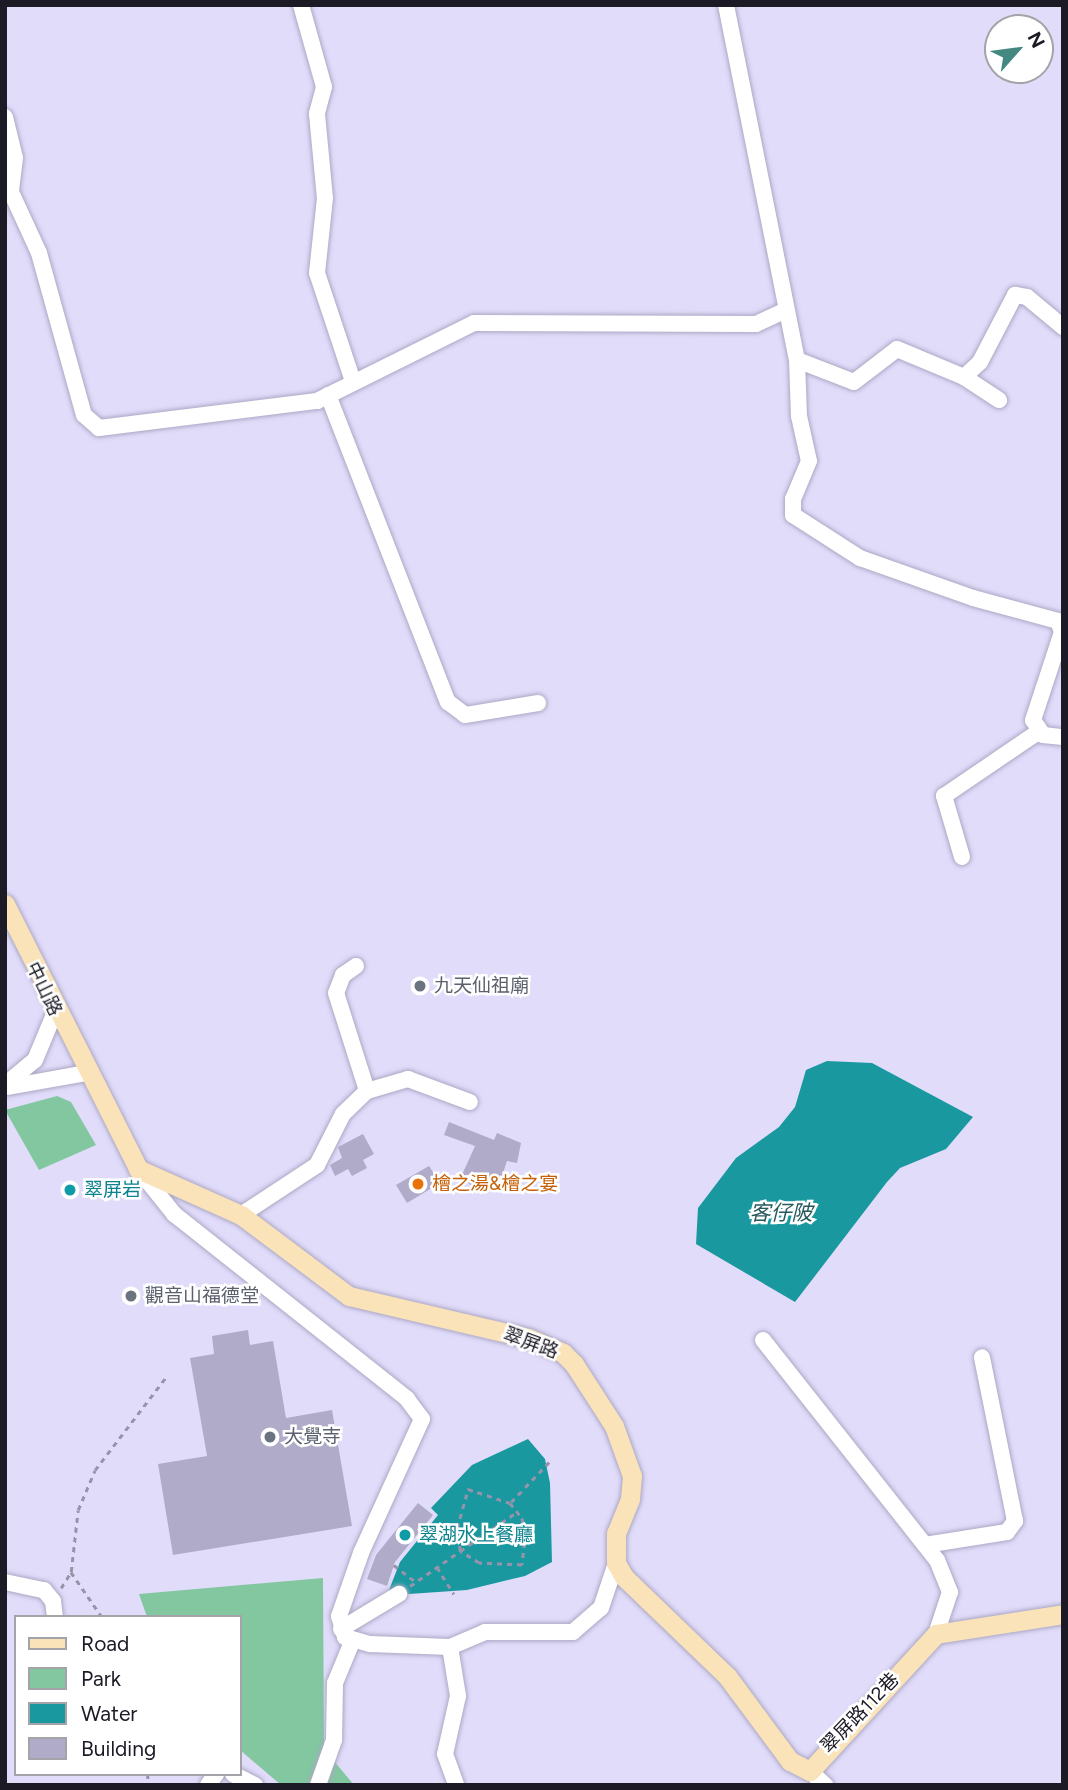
<!DOCTYPE html>
<html>
<head>
<meta charset="utf-8">
<style>
	body { margin:0 }
	#map { position:relative; width:1068px; height:1790px; overflow:hidden; background:#e1dcfa; font-family:Figtree,"Noto Sans TC",sans-serif }
	div>[style] { position:absolute }
	.green>* { inset:0; background:#82c79f }
	.water>* { inset:0; background:#19999f }
	.building>* { inset:0; background:#afabc8 }
	.path>* { height:2.5px; margin-top:-1.25px; transform-origin:0; background:repeating-linear-gradient(90deg,#9793aa 0 5px,transparent 0 10px) }
	.roads { filter:drop-shadow(0 0 2px #aca8c4) drop-shadow(0 0 2px #aca8c4) }
	.minor>* { height:16px; margin:-8px; padding:0 8px; transform-origin:8px; border-radius:8px; background:#fff }
	.major>* { height:19px; margin:-9.5px; padding:0 9.5px; transform-origin:9.5px; border-radius:9.5px; background:#fae3b8 }
	.dots>* { width:19px; height:19px; translate:-50% -50%; box-sizing:border-box; border:4px solid #fff; border-radius:50% }
	span { translate:-50% -50%; white-space:nowrap; text-align:center; line-height:1.15; -webkit-text-stroke:5px #fff; paint-order:stroke }
	.worship-label { font-size:19px; color:#5b616d }
	.left { translate:0 -50%; text-align:left }
	.street-label { font-size:19px; color:#1c1a25 }
	.food-label { font-size:19px; color:#c56008 }
	.culture-label { font-size:19px; color:#0d838f }
	.water-label { font-size:21px; color:#28595c; font-style:italic }
	.frame { position:absolute; inset:0; border:7px solid #1c1a25; pointer-events:none }
	.legend { position:absolute; left:14px; top:1615px; width:228px; height:161px; box-sizing:border-box; background:#fff; border:2px solid #a4a3a8; margin:0; padding:9px 12px; list-style:none; font-size:21px; color:#1c1a25 }
	.legend li { display:flex; align-items:center; gap:14px; height:35px }
	.legend b { width:35px; border:2px solid #a4a3a8 }
	.north { position:absolute; left:984px; top:14px; width:70px; height:70px; box-sizing:border-box; background:#fff; border:2px solid #a4a3a8; border-radius:50%; rotate:62deg; font-size:19px; font-weight:700; line-height:28px; text-align:center; color:#1c1a25 }
	.north::after { content:''; display:block; margin:auto; width:24px; height:32px; background:#438981; clip-path:polygon(50% 0,100% 100%,50% 72%,0 100%) }
</style>
</head>
<body>
<div id="map">
	<div class="green">
		<i style="clip-path:polygon(57px 1096px,71px 1102px,96px 1145px,39px 1170px,5px 1110px)"></i>
		<i style="clip-path:polygon(323px 1578px,324px 1749px,354px 1785px,281px 1785px,240px 1750px,240px 1617px,147px 1617px,139px 1594px)"></i>
	</div>
	<div class="water">
		<i style="clip-path:polygon(827px 1061px,872px 1063px,973px 1117px,946px 1149px,900px 1168px,887px 1182px,795px 1302px,696px 1244px,698px 1208px,736px 1158px,779px 1127px,795px 1107px,806px 1070px)"></i>
		<i style="clip-path:polygon(528px 1439px,545px 1459px,550px 1483px,552px 1562px,525px 1576px,467px 1590px,409px 1594px,389px 1590px,400px 1562px,438px 1515px,431px 1508px,472px 1465px)"></i>
	</div>
	<div class="building">
		<i style="clip-path:polygon(449px 1122px,494px 1140px,497px 1133px,521px 1143px,517px 1163px,507px 1161px,502px 1176px,477px 1190px,461px 1177px,475px 1146px,444px 1135px)"></i>
		<i style="clip-path:polygon(363px 1134px,374px 1154px,363px 1160px,367px 1168px,352px 1176px,348px 1169px,335px 1176px,330px 1165px,342px 1158px,338px 1147px)"></i>
		<i style="clip-path:polygon(429px 1166px,440px 1183px,407px 1203px,396px 1185px)"></i>
		<i style="clip-path:polygon(248px 1330px,250px 1345px,273px 1341px,286px 1418px,332px 1410px,352px 1526px,173px 1555px,158px 1464px,207px 1456px,190px 1358px,214px 1354px,212px 1336px)"></i>
		<i style="clip-path:polygon(418px 1503px,433px 1515px,395px 1562px,387px 1586px,367px 1579px,376px 1555px)"></i>
	</div>
	<div class="path">
		<i style="left:511px;top:1502px;width:57px;rotate:-46.4deg"></i>
		<i style="left:394px;top:1565px;width:28px;rotate:38deg"></i>
		<i style="left:437px;top:1567px;width:32px;rotate:58deg"></i>
		<i style="left:71px;top:1572px;width:62px;rotate:-83.6deg"></i>
		<i style="left:78px;top:1510px;width:43px;rotate:-67deg"></i>
		<i style="left:95px;top:1470px;width:117px;rotate:-52.6deg"></i>
		<i style="left:410px;top:1586px;width:61px;rotate:-35deg"></i>
		<i style="left:460px;top:1551px;width:23px;rotate:-97deg"></i>
		<i style="left:457px;top:1528px;width:41px;rotate:-74.2deg"></i>
		<i style="left:468px;top:1489px;width:44px;rotate:18.4deg"></i>
		<i style="left:510px;top:1503px;width:19px;rotate:51deg"></i>
		<i style="left:522px;top:1518px;width:16px;rotate:75deg"></i>
		<i style="left:526px;top:1533px;width:32px;rotate:97deg"></i>
		<i style="left:522px;top:1565px;width:43px;rotate:-177.3deg"></i>
		<i style="left:479px;top:1563px;width:22px;rotate:-148deg"></i>
		<i style="left:460px;top:1551px;width:69px;rotate:-34.4deg"></i>
		<i style="left:61px;top:1588px;width:19px;rotate:-58deg"></i>
		<i style="left:71px;top:1572px;width:55px;rotate:55.4deg"></i>
		<i style="left:148px;top:1774px;width:11px;rotate:90deg"></i>
	</div>
	<div class="roads">
		<div class="minor">
			<i style="left:301px;top:5px;width:85px;rotate:74.3deg"></i>
			<i style="left:324px;top:87px;width:28px;rotate:105deg"></i>
			<i style="left:317px;top:114px;width:84px;rotate:84.6deg"></i>
			<i style="left:325px;top:198px;width:75px;rotate:96.1deg"></i>
			<i style="left:317px;top:273px;width:114px;rotate:71.6deg"></i>
			<i style="left:726px;top:5px;width:362px;rotate:78.7deg"></i>
			<i style="left:797px;top:360px;width:56px;rotate:88deg"></i>
			<i style="left:799px;top:416px;width:46px;rotate:77.5deg"></i>
			<i style="left:809px;top:461px;width:41px;rotate:112.8deg"></i>
			<i style="left:793px;top:499px;width:16px;rotate:90deg"></i>
			<i style="left:793px;top:515px;width:80px;rotate:32.7deg"></i>
			<i style="left:860px;top:558px;width:120px;rotate:19.5deg"></i>
			<i style="left:973px;top:598px;width:88px;rotate:15.1deg"></i>
			<i style="left:1058px;top:621px;width:12px;rotate:70deg"></i>
			<i style="left:1062px;top:632px;width:93px;rotate:108.2deg"></i>
			<i style="left:1033px;top:720px;width:18px;rotate:56deg"></i>
			<i style="left:1043px;top:735px;width:20px;rotate:6deg"></i>
			<i style="left:5px;top:117px;width:42px;rotate:76.3deg"></i>
			<i style="left:15px;top:158px;width:34px;rotate:97deg"></i>
			<i style="left:11px;top:192px;width:67px;rotate:65.3deg"></i>
			<i style="left:39px;top:253px;width:168px;rotate:74.5deg"></i>
			<i style="left:84px;top:415px;width:20px;rotate:41deg"></i>
			<i style="left:99px;top:428px;width:220px;rotate:-7.1deg"></i>
			<i style="left:317px;top:401px;width:175px;rotate:-26.4deg"></i>
			<i style="left:474px;top:323px;width:282px;rotate:0.2deg"></i>
			<i style="left:756px;top:324px;width:31px;rotate:-25deg"></i>
			<i style="left:797px;top:360px;width:61px;rotate:21.1deg"></i>
			<i style="left:854px;top:382px;width:54px;rotate:-37.5deg"></i>
			<i style="left:897px;top:349px;width:73px;rotate:22.7deg"></i>
			<i style="left:964px;top:377px;width:22px;rotate:-43deg"></i>
			<i style="left:980px;top:362px;width:76px;rotate:-62.4deg"></i>
			<i style="left:1015px;top:295px;width:12px;rotate:9deg"></i>
			<i style="left:1027px;top:297px;width:47px;rotate:39.8deg"></i>
			<i style="left:964px;top:377px;width:42px;rotate:33.3deg"></i>
			<i style="left:328px;top:395px;width:330px;rotate:68.7deg"></i>
			<i style="left:448px;top:702px;width:21px;rotate:37deg"></i>
			<i style="left:465px;top:715px;width:74px;rotate:-9.3deg"></i>
			<i style="left:962px;top:857px;width:64px;rotate:-106.4deg"></i>
			<i style="left:944px;top:796px;width:114px;rotate:-34.2deg"></i>
			<i style="left:356px;top:966px;width:16px;rotate:145deg"></i>
			<i style="left:343px;top:975px;width:19px;rotate:111deg"></i>
			<i style="left:336px;top:993px;width:103px;rotate:72.4deg"></i>
			<i style="left:5px;top:1085px;width:39px;rotate:-40deg"></i>
			<i style="left:35px;top:1060px;width:52px;rotate:-67.4deg"></i>
			<i style="left:8px;top:1087px;width:79px;rotate:-10.2deg"></i>
			<i style="left:138px;top:1169px;width:58px;rotate:51.3deg"></i>
			<i style="left:174px;top:1214px;width:298px;rotate:38.4deg"></i>
			<i style="left:407px;top:1399px;width:25px;rotate:53deg"></i>
			<i style="left:422px;top:1419px;width:147px;rotate:114.5deg"></i>
			<i style="left:361px;top:1553px;width:67px;rotate:109.2deg"></i>
			<i style="left:339px;top:1616px;width:22px;rotate:74deg"></i>
			<i style="left:345px;top:1637px;width:26px;rotate:16deg"></i>
			<i style="left:370px;top:1644px;width:80px;rotate:2.1deg"></i>
			<i style="left:450px;top:1647px;width:38px;rotate:-23deg"></i>
			<i style="left:485px;top:1632px;width:88px"></i>
			<i style="left:573px;top:1632px;width:37px;rotate:-41deg"></i>
			<i style="left:601px;top:1608px;width:47px;rotate:-71.6deg"></i>
			<i style="left:241px;top:1215px;width:91px;rotate:-33.3deg"></i>
			<i style="left:317px;top:1165px;width:57px;rotate:-63deg"></i>
			<i style="left:343px;top:1114px;width:33px;rotate:-44deg"></i>
			<i style="left:367px;top:1091px;width:43px;rotate:-16.3deg"></i>
			<i style="left:408px;top:1079px;width:66px;rotate:20.4deg"></i>
			<i style="left:763px;top:1340px;width:280px;rotate:51.7deg"></i>
			<i style="left:937px;top:1560px;width:35px;rotate:68deg"></i>
			<i style="left:950px;top:1592px;width:44px;rotate:108.4deg"></i>
			<i style="left:925px;top:1545px;width:83px;rotate:-9deg"></i>
			<i style="left:1007px;top:1532px;width:14px;rotate:-54deg"></i>
			<i style="left:1015px;top:1521px;width:167px;rotate:-101.4deg"></i>
			<i style="left:5px;top:1582px;width:40px;rotate:12deg"></i>
			<i style="left:44px;top:1590px;width:14px;rotate:51deg"></i>
			<i style="left:53px;top:1601px;width:16px;rotate:83deg"></i>
			<i style="left:341px;top:1629px;width:68px;rotate:-31.1deg"></i>
			<i style="left:450px;top:1647px;width:50px;rotate:80.7deg"></i>
			<i style="left:458px;top:1696px;width:59px;rotate:102.6deg"></i>
			<i style="left:445px;top:1754px;width:33px;rotate:70deg"></i>
			<i style="left:810px;top:1771px;width:21px;rotate:43deg"></i>
			<i style="left:233px;top:1774px;width:25px;rotate:27deg"></i>
			<i style="left:208px;top:1785px;width:14px;rotate:-54deg"></i>
			<i style="left:318px;top:1785px;width:48px;rotate:-70.4deg"></i>
			<i style="left:334px;top:1740px;width:57px;rotate:-89deg"></i>
			<i style="left:335px;top:1683px;width:44px;rotate:-67.5deg"></i>
		</div>
		<div class="major">
			<i style="left:5px;top:904px;width:297px;rotate:63.3deg"></i>
			<i style="left:138px;top:1169px;width:113px;rotate:24.1deg"></i>
			<i style="left:241px;top:1215px;width:135px;rotate:36.9deg"></i>
			<i style="left:349px;top:1296px;width:184px;rotate:13.2deg"></i>
			<i style="left:528px;top:1338px;width:38px;rotate:23deg"></i>
			<i style="left:563px;top:1353px;width:16px;rotate:45deg"></i>
			<i style="left:574px;top:1364px;width:74px;rotate:57.2deg"></i>
			<i style="left:614px;top:1426px;width:53px;rotate:70.2deg"></i>
			<i style="left:632px;top:1476px;width:23px;rotate:95deg"></i>
			<i style="left:630px;top:1499px;width:37px;rotate:112deg"></i>
			<i style="left:616px;top:1533px;width:30px;rotate:90deg"></i>
			<i style="left:616px;top:1563px;width:16px;rotate:60deg"></i>
			<i style="left:624px;top:1577px;width:143px;rotate:43.9deg"></i>
			<i style="left:727px;top:1676px;width:106px;rotate:53.5deg"></i>
			<i style="left:790px;top:1761px;width:22px;rotate:27deg"></i>
			<i style="left:810px;top:1771px;width:186px;rotate:-47.4deg"></i>
			<i style="left:936px;top:1634px;width:129px;rotate:-8.9deg"></i>
		</div>
	</div>
	<div class="dots">
		<i style="left:420px;top:986px;background:#6b7280"></i>
		<i style="left:418px;top:1184px;background:#e8710a"></i>
		<i style="left:70px;top:1190px;background:#0f9aa8"></i>
		<i style="left:131px;top:1296px;background:#6b7280"></i>
		<i style="left:270px;top:1437px;background:#6b7280"></i>
		<i style="left:405px;top:1535px;background:#0f9aa8"></i>
	</div>
	<div class="worship-label">
		<span class="left" style="left:434px;top:986px">九天仙祖廟</span>
		<span class="left" style="left:145px;top:1296px">觀音山福德堂</span>
		<span class="left" style="left:284px;top:1437px">大覺寺</span>
	</div>
	<div class="street-label">
		<span style="left:44px;top:989px;rotate:64deg">中山路</span>
		<span style="left:531px;top:1343px;rotate:20deg">翠屏路</span>
		<span style="left:860px;top:1713px;rotate:-46deg">翠屏路112巷</span>
	</div>
	<div class="food-label">
		<span class="left" style="left:432px;top:1184px">檜之湯&amp;檜之宴</span>
	</div>
	<div class="culture-label">
		<span class="left" style="left:84px;top:1190px">翠屏岩</span>
		<span class="left" style="left:419px;top:1535px">翠湖水上餐廳</span>
	</div>
	<div class="water-label">
		<span style="left:781px;top:1213px">客仔陂</span>
	</div>
	<div class="frame"></div>
	<ul class="legend">
	<li><b style="height:9px;background:#fae3b8"></b>Road</li>
	<li><b style="height:19px;background:#82c79f"></b>Park</li>
	<li><b style="height:19px;background:#19999f"></b>Water</li>
	<li><b style="height:19px;background:#afabc8"></b>Building</li>
	</ul>
	<div class="north">N</div>
</div>
</body>
</html>
